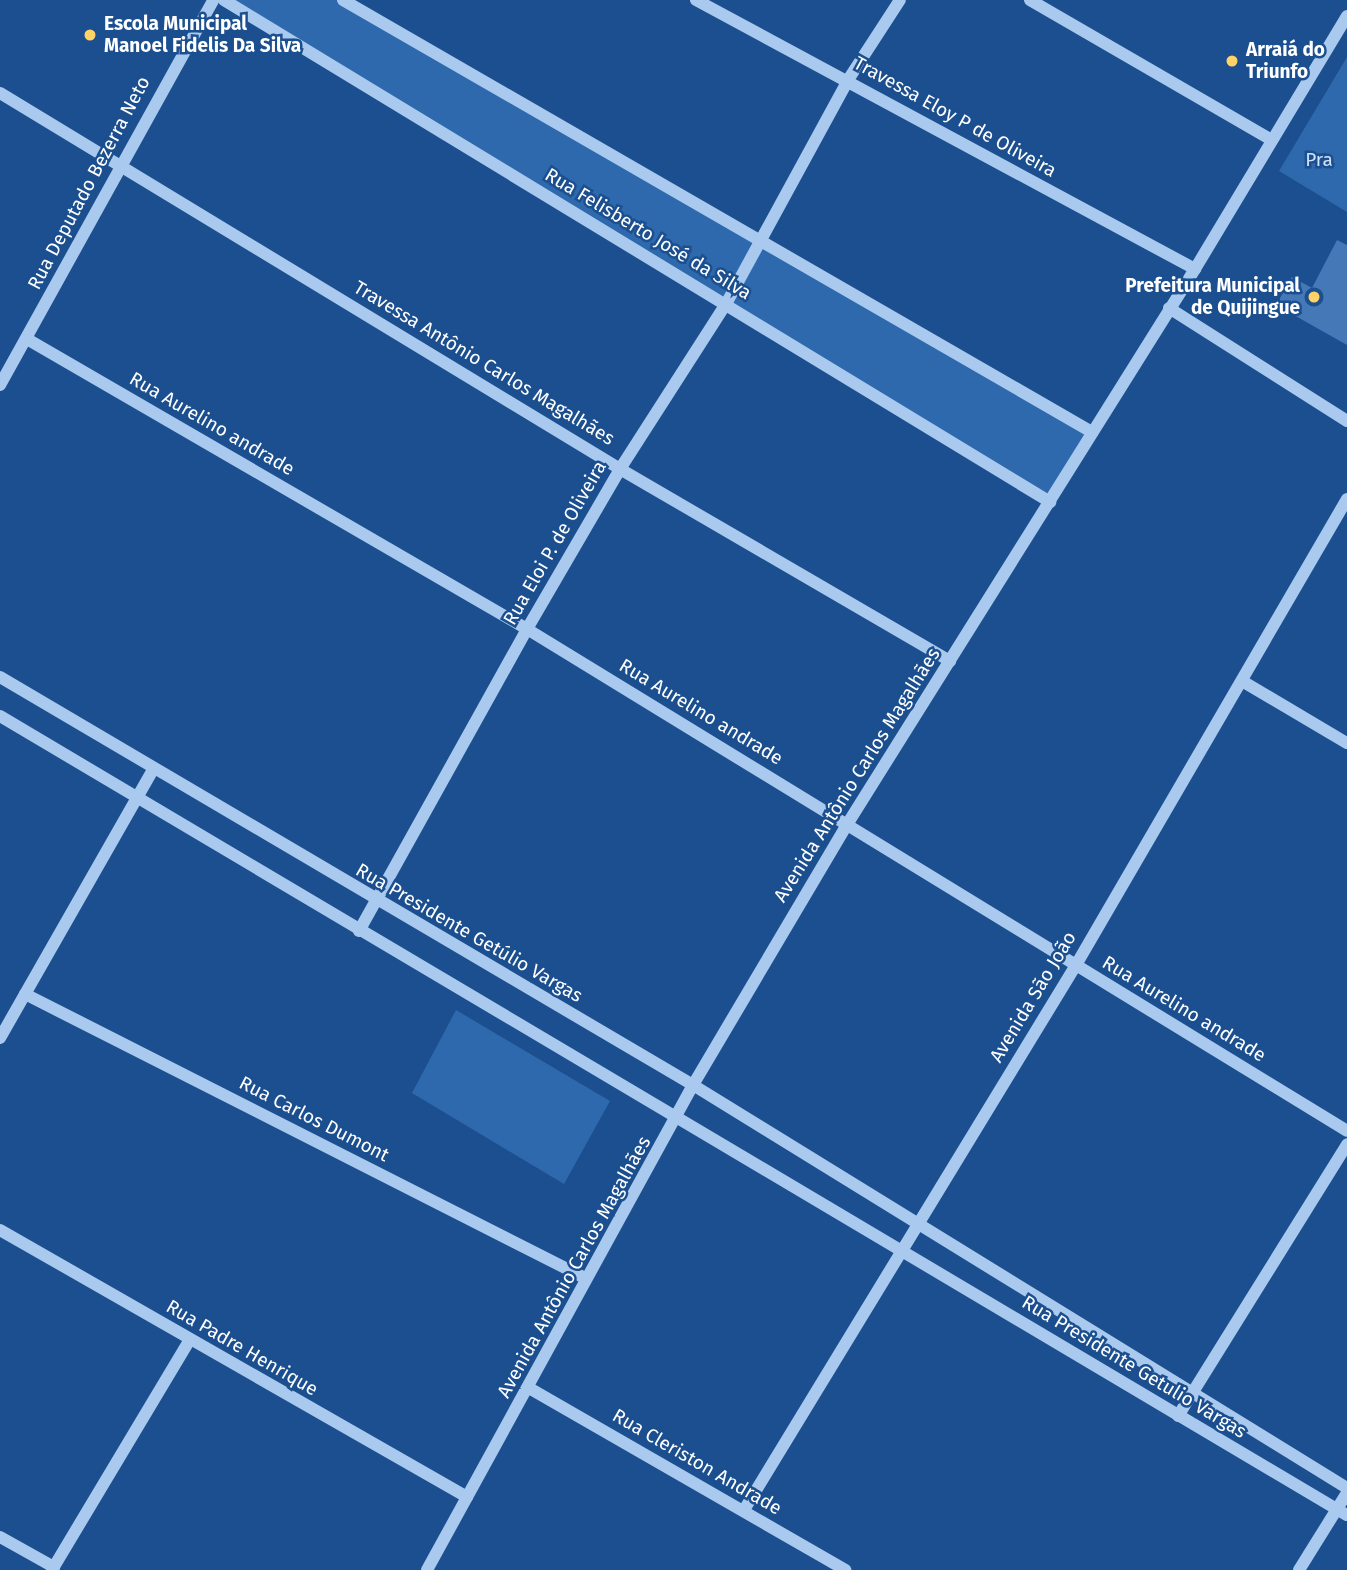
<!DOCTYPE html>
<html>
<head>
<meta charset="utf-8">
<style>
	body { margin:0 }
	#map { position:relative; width:1347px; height:1570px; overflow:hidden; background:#1b4f8f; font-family:"Fira Sans",sans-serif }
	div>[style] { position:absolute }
	.green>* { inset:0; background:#2e69ad }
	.building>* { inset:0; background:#4478b7 }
	.minor>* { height:12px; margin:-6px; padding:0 6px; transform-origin:6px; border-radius:6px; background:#a9c9ee }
	.dots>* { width:19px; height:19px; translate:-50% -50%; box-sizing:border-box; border:4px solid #1b4f8f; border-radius:50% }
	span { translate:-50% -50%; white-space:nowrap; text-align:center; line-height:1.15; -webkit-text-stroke:5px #1b4f8f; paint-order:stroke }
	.poi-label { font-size:19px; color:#fff; font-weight:700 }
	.left { translate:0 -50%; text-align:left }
	.right { translate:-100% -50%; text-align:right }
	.street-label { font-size:19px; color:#fff }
	.park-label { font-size:19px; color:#cfe3fa }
</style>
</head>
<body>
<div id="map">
	<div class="green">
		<i style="clip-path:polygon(224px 0,343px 0,1092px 432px,1050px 502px)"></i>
		<i style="clip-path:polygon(1347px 57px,1347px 212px,1279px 171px)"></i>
		<i style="clip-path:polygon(456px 1010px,610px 1101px,564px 1184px,412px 1093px)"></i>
	</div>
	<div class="building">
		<i style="clip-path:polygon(1337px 240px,1347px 245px,1347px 345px,1276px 305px,1292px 277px,1312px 288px)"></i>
	</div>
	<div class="minor">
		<i style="left:224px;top:0;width:967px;rotate:31.29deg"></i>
		<i style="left:343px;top:0;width:865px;rotate:29.98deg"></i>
		<i style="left:696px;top:0;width:567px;rotate:28.33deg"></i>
		<i style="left:1030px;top:0;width:277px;rotate:30.1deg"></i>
		<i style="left:0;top:93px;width:725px;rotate:31.23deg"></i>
		<i style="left:620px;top:469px;width:382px;rotate:30.2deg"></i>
		<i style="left:1169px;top:308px;width:211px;rotate:32.4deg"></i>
		<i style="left:27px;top:339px;width:578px;rotate:30.11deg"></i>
		<i style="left:527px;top:629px;width:961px;rotate:31.47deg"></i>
		<i style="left:0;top:385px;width:440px;rotate:-61deg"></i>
		<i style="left:0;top:677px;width:804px;rotate:30.49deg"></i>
		<i style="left:693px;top:1085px;width:768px;rotate:31.64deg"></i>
		<i style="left:1242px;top:681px;width:122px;rotate:30.6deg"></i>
		<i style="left:0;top:716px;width:1566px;rotate:30.68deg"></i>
		<i style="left:359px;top:931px;width:346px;rotate:-60.9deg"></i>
		<i style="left:527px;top:629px;width:185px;rotate:-59.8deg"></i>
		<i style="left:620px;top:469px;width:196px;rotate:-57.3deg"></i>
		<i style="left:726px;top:304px;width:255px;rotate:-61.4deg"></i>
		<i style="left:848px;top:80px;width:95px;rotate:-57deg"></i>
		<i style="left:25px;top:994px;width:628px;rotate:26.89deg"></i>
		<i style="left:0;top:1038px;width:309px;rotate:-60.3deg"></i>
		<i style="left:0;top:1230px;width:538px;rotate:29.76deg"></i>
		<i style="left:529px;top:1388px;width:365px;rotate:29.9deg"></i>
		<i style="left:1178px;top:1416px;width:320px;rotate:-58.1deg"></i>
		<i style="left:744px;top:1510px;width:638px;rotate:-58.65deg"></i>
		<i style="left:1076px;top:965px;width:539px;rotate:-59.82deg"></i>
		<i style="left:0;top:1537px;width:62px;rotate:29.1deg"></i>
		<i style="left:52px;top:1570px;width:267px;rotate:-59.1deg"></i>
		<i style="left:427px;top:1570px;width:553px;rotate:-61.26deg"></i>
		<i style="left:693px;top:1085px;width:304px;rotate:-59.4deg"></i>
		<i style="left:848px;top:823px;width:654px;rotate:-57.94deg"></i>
		<i style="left:1195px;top:269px;width:295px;rotate:-59deg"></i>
		<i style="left:1299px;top:1570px;width:91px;rotate:-58.1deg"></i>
	</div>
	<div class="dots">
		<i style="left:90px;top:35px;background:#ffd166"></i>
		<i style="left:1232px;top:61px;background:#ffd166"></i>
		<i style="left:1314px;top:297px;background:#ffd166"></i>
	</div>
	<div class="poi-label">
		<span class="left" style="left:104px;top:35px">Escola Municipal<br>Manoel Fidelis Da Silva</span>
		<span class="left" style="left:1246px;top:61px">Arraiá do<br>Triunfo</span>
		<span class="right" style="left:1300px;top:297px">Prefeitura Municipal<br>de Quijingue</span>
	</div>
	<div class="street-label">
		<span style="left:955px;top:117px;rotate:29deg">Travessa Eloy P de Oliveira</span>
		<span style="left:89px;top:183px;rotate:-62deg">Rua Deputado Bezerra Neto</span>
		<span style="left:648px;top:234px;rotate:31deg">Rua Felisberto José da Silva</span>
		<span style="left:484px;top:363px;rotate:31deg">Travessa Antônio Carlos Magalhães</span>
		<span style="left:212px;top:424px;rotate:30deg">Rua Aurelino andrade</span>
		<span style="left:555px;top:543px;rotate:-60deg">Rua Eloi P. de Oliveira</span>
		<span style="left:701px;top:712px;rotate:31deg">Rua Aurelino andrade</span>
		<span style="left:857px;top:775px;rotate:-58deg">Avenida Antônio Carlos Magalhães</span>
		<span style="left:469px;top:933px;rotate:30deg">Rua Presidente Getúlio Vargas</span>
		<span style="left:1033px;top:997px;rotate:-59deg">Avenida São João</span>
		<span style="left:1184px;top:1009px;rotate:31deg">Rua Aurelino andrade</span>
		<span style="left:314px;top:1119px;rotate:27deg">Rua Carlos Dumont</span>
		<span style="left:574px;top:1267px;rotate:-61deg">Avenida Antônio Carlos Magalhães</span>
		<span style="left:242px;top:1348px;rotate:30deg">Rua Padre Henrique</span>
		<span style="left:1134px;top:1367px;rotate:31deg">Rua Presidente Getulio Vargas</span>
		<span style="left:697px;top:1462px;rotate:30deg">Rua Cleriston Andrade</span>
	</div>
	<div class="park-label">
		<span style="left:1319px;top:160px">Pra</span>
	</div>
</div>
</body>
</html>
